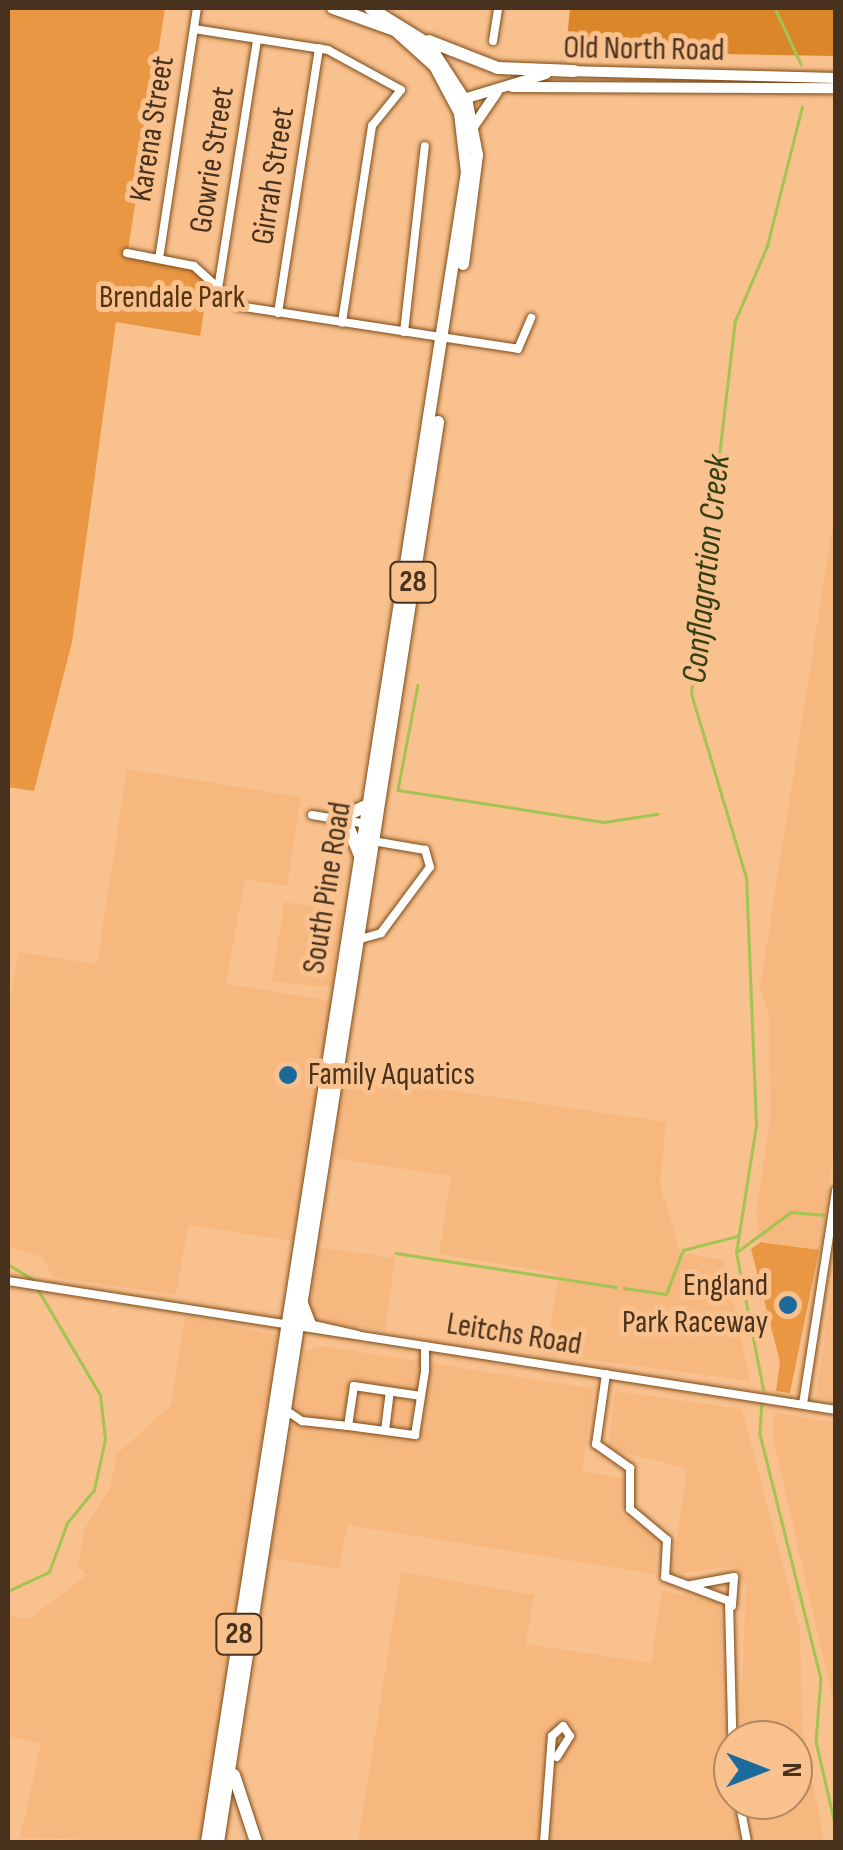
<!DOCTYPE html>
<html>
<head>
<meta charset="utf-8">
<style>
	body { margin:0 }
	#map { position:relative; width:843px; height:1850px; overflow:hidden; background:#f9c18e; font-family:"Sofia Sans Condensed",sans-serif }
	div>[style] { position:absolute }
	.built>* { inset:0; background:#f7b880 }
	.green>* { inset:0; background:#ea9744 }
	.forest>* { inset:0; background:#db8629 }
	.stream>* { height:2.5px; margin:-1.25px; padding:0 1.25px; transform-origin:1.25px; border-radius:1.25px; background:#a3c352 }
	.roads { filter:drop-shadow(0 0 2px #7d4b17) drop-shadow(0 0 2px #7d4b17) }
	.minor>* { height:8px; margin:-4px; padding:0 4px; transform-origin:4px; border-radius:4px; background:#fff }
	.major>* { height:10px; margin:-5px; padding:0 5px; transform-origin:5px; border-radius:5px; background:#fff }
	.highway>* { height:12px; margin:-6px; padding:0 6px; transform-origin:6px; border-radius:6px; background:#fff }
	.dots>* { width:28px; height:28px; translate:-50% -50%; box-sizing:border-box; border:5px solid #f9c18e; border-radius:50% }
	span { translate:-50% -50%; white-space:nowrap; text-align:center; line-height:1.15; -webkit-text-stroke:10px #f9c18e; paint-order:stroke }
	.shield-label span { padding:2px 8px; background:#f9c18e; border:2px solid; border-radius:8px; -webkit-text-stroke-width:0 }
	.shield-label { font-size:30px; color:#48311d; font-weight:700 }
	.street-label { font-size:32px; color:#48311d }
	.park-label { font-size:32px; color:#56330f }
	.poi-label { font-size:32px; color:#48311d }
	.left { translate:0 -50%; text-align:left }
	.right { translate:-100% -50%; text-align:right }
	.water-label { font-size:35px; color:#344012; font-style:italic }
	.frame { position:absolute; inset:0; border:10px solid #48311d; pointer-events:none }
	.north { position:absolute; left:713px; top:1720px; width:100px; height:100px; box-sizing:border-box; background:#f9c18e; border:2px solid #b28761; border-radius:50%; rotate:90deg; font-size:28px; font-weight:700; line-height:40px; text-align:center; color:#48311d }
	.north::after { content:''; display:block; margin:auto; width:35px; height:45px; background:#1c6a9c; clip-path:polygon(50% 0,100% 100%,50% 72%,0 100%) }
</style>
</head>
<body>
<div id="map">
	<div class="built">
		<i style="clip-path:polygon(835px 510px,836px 1138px,819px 1250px,761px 1241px,756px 1212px,770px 1121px,769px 1013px,760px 988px)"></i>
		<i style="clip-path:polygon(127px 769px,301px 797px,287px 886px,245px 879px,226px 984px,331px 1001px,293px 1241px,188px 1225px,176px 1295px,53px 1277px,42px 1257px,8px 1246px,8px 1016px,18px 952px,97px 964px)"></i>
		<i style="clip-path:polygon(284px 902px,342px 910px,332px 987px,272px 982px)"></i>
		<i style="clip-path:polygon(344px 1075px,666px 1122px,660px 1185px,681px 1253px,724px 1260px,750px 1381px,546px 1354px,559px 1274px,439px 1254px,451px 1176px,332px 1158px)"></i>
		<i style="clip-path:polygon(317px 1247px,395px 1258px,385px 1331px,318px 1321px,310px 1311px)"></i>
		<i style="clip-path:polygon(835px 1262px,835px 1401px,816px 1398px)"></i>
		<i style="clip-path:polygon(185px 1317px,277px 1335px,203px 1842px,20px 1838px,41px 1744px,8px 1736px,8px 1616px,29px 1619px,87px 1575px,78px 1567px,84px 1530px,110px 1488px,117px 1454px,171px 1405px)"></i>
		<i style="clip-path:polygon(322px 1346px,594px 1389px,582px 1471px,626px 1479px,621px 1515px,657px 1534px,655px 1574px,347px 1525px,339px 1569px,269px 1558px,305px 1351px)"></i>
		<i style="clip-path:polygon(615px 1391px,742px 1409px,800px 1630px,802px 1726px,824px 1842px,757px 1842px,749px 1800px,793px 1800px,793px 1740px,740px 1740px,746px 1585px,733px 1566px,672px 1575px,687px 1468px,608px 1449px)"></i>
		<i style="clip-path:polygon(775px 1413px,835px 1422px,835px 1709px,772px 1433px)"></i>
		<i style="clip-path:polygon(401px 1572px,534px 1595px,526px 1644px,651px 1663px,662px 1591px,720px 1603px,724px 1754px,740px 1842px,358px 1842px)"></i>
	</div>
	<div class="green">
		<i style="clip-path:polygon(8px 8px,165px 8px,127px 257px,189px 267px,208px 285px,200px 336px,116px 322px,72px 642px,34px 791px,8px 787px)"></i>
		<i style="clip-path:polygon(761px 1242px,819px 1250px,790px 1393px,776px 1391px,780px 1362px,751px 1249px)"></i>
	</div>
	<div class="forest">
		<i style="clip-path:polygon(570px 8px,835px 8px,835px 56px,566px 51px)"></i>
	</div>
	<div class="stream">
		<i style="left:775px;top:8px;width:62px;rotate:65.1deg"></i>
		<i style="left:418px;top:685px;width:107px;rotate:100.8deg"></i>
		<i style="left:398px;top:790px;width:208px;rotate:8.8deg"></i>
		<i style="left:604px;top:822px;width:54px;rotate:-8.6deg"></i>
		<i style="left:738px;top:1251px;width:66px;rotate:-36.3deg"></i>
		<i style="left:791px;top:1212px;width:32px;rotate:5deg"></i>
		<i style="left:396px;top:1253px;width:222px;rotate:8.8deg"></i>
		<i style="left:8px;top:1264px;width:32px;rotate:32deg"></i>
		<i style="left:624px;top:1288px;width:42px;rotate:8.1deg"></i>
		<i style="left:666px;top:1294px;width:47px;rotate:-68.9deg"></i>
		<i style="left:683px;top:1250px;width:56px;rotate:-14.5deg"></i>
		<i style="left:763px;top:1389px;width:139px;rotate:-101.2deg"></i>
		<i style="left:736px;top:1253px;width:130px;rotate:-81.1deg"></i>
		<i style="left:756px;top:1125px;width:247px;rotate:-92.3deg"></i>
		<i style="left:746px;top:878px;width:192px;rotate:-106.6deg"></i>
		<i style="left:691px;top:694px;width:376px;rotate:-83.3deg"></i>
		<i style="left:735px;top:321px;width:82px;rotate:-66.9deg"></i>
		<i style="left:767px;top:246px;width:143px;rotate:-75.9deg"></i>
		<i style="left:762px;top:1402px;width:32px;rotate:94deg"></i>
		<i style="left:760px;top:1434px;width:252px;rotate:76deg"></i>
		<i style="left:821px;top:1679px;width:62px;rotate:94.6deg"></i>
		<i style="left:816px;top:1741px;width:89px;rotate:77.1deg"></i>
		<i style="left:8px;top:1591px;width:45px;rotate:-24.9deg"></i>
		<i style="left:49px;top:1572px;width:52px;rotate:-69.8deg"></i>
		<i style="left:67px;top:1523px;width:43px;rotate:-50.7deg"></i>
		<i style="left:94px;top:1490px;width:52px;rotate:-77.8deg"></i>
		<i style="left:105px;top:1439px;width:44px;rotate:-96.5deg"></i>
		<i style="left:100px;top:1395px;width:120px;rotate:-120.6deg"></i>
	</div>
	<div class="roads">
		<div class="minor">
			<i style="left:194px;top:29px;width:136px;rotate:8.9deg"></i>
			<i style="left:328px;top:50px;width:83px;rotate:28.7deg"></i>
			<i style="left:401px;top:90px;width:46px;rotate:128.9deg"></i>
			<i style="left:372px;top:126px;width:199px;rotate:98.7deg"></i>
			<i style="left:493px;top:41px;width:33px;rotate:-81deg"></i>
			<i style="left:127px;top:253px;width:68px;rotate:11deg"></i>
			<i style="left:194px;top:266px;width:59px;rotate:42.3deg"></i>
			<i style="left:238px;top:306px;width:283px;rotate:8.7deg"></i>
			<i style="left:518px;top:349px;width:34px;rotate:-67deg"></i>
			<i style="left:159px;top:259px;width:254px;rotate:-81.4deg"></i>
			<i style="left:218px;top:289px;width:253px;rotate:-81.1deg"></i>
			<i style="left:278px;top:313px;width:268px;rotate:-81.2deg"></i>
			<i style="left:404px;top:332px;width:187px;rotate:-83.6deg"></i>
			<i style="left:312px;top:815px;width:56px;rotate:9.3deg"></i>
			<i style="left:357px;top:940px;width:25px;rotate:-16deg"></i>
			<i style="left:381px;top:933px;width:82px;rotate:-53.4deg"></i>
			<i style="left:430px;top:867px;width:18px;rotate:-106deg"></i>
			<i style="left:425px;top:850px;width:53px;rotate:-170.2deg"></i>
			<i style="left:8px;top:1281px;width:838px;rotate:8.86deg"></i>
			<i style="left:309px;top:1324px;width:50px;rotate:12.7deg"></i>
			<i style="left:606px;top:1374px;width:71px;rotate:98.1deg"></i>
			<i style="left:596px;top:1444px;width:42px;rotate:35.2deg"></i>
			<i style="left:630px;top:1468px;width:41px;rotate:90deg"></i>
			<i style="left:630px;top:1509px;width:48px;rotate:40deg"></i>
			<i style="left:667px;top:1540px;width:37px;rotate:93deg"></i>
			<i style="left:665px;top:1577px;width:68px;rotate:20.6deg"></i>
			<i style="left:729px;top:1601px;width:165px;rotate:88.6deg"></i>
			<i style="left:421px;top:1396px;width:68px;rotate:-171.5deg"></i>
			<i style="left:354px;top:1386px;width:40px;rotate:98.5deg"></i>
			<i style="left:348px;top:1426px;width:68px;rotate:7.7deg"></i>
			<i style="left:415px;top:1435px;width:65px;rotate:-81.1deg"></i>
			<i style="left:425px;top:1371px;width:25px;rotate:-90deg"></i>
			<i style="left:803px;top:1404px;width:216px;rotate:-81.2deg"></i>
			<i style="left:284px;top:1409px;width:22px;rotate:34deg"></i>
			<i style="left:302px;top:1421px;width:46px;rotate:6.2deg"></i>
			<i style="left:385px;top:1431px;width:39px;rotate:-83deg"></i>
			<i style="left:691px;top:1585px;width:44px;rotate:-10.5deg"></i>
			<i style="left:734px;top:1577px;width:29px;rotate:94deg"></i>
			<i style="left:739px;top:1800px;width:43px;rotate:79.2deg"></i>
			<i style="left:544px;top:1842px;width:106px;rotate:-85.7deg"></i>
			<i style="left:552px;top:1736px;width:15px;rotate:-42deg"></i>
			<i style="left:563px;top:1726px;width:12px;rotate:55deg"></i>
			<i style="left:570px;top:1736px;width:25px;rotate:122deg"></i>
		</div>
		<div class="major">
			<i style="left:567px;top:71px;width:269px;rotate:1.5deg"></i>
			<i style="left:512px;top:87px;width:324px;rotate:0.2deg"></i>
			<i style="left:457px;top:101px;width:93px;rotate:-16.9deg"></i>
			<i style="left:473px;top:127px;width:42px;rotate:-55.6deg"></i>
		</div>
		<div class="highway">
			<i style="left:370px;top:8px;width:68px;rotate:31.8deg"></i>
			<i style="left:428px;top:44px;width:72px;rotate:57deg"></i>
			<i style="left:467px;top:104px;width:52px;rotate:78.9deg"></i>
			<i style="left:477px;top:155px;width:110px;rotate:97.3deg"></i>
			<i style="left:429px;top:41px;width:74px;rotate:21.4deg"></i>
			<i style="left:498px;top:68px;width:76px;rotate:2.3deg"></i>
			<i style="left:337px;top:820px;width:34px;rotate:-26deg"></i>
			<i style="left:346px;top:821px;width:35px;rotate:68deg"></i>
			<i style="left:301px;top:1301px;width:26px;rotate:69deg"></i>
			<i style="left:234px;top:1775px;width:71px;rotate:71.8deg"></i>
			<i style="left:207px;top:1842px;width:1689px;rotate:-81.15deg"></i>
			<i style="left:467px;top:173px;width:60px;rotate:-96.7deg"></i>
			<i style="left:460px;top:113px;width:53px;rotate:-118deg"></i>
			<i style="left:435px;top:66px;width:54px;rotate:-138deg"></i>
			<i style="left:395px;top:30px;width:66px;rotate:-160.5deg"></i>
			<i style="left:218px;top:1842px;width:1437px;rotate:-81.19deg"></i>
		</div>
	</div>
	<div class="dots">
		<i style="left:288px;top:1075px;background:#1c6a9c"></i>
		<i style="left:788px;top:1305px;background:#1c6a9c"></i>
	</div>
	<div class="shield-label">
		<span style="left:413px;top:582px">28</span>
		<span style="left:239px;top:1634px">28</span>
	</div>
	<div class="street-label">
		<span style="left:644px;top:50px;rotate:1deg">Old North Road</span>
		<span style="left:153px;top:129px;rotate:-81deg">Karena Street</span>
		<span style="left:213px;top:160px;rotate:-81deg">Gowrie Street</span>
		<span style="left:274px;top:176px;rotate:-81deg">Girrah Street</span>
		<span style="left:328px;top:888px;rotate:-81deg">South Pine Road</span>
		<span style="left:514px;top:1335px;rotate:9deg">Leitchs Road</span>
	</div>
	<div class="park-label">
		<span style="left:172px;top:298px">Brendale Park</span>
	</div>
	<div class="poi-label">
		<span class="left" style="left:308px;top:1075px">Family Aquatics</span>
		<span class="right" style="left:768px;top:1305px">England<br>Park Raceway</span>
	</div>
	<div class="water-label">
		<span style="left:707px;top:569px;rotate:-84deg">Conflagration Creek</span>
	</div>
	<div class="frame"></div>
	<div class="north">N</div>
</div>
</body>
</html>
